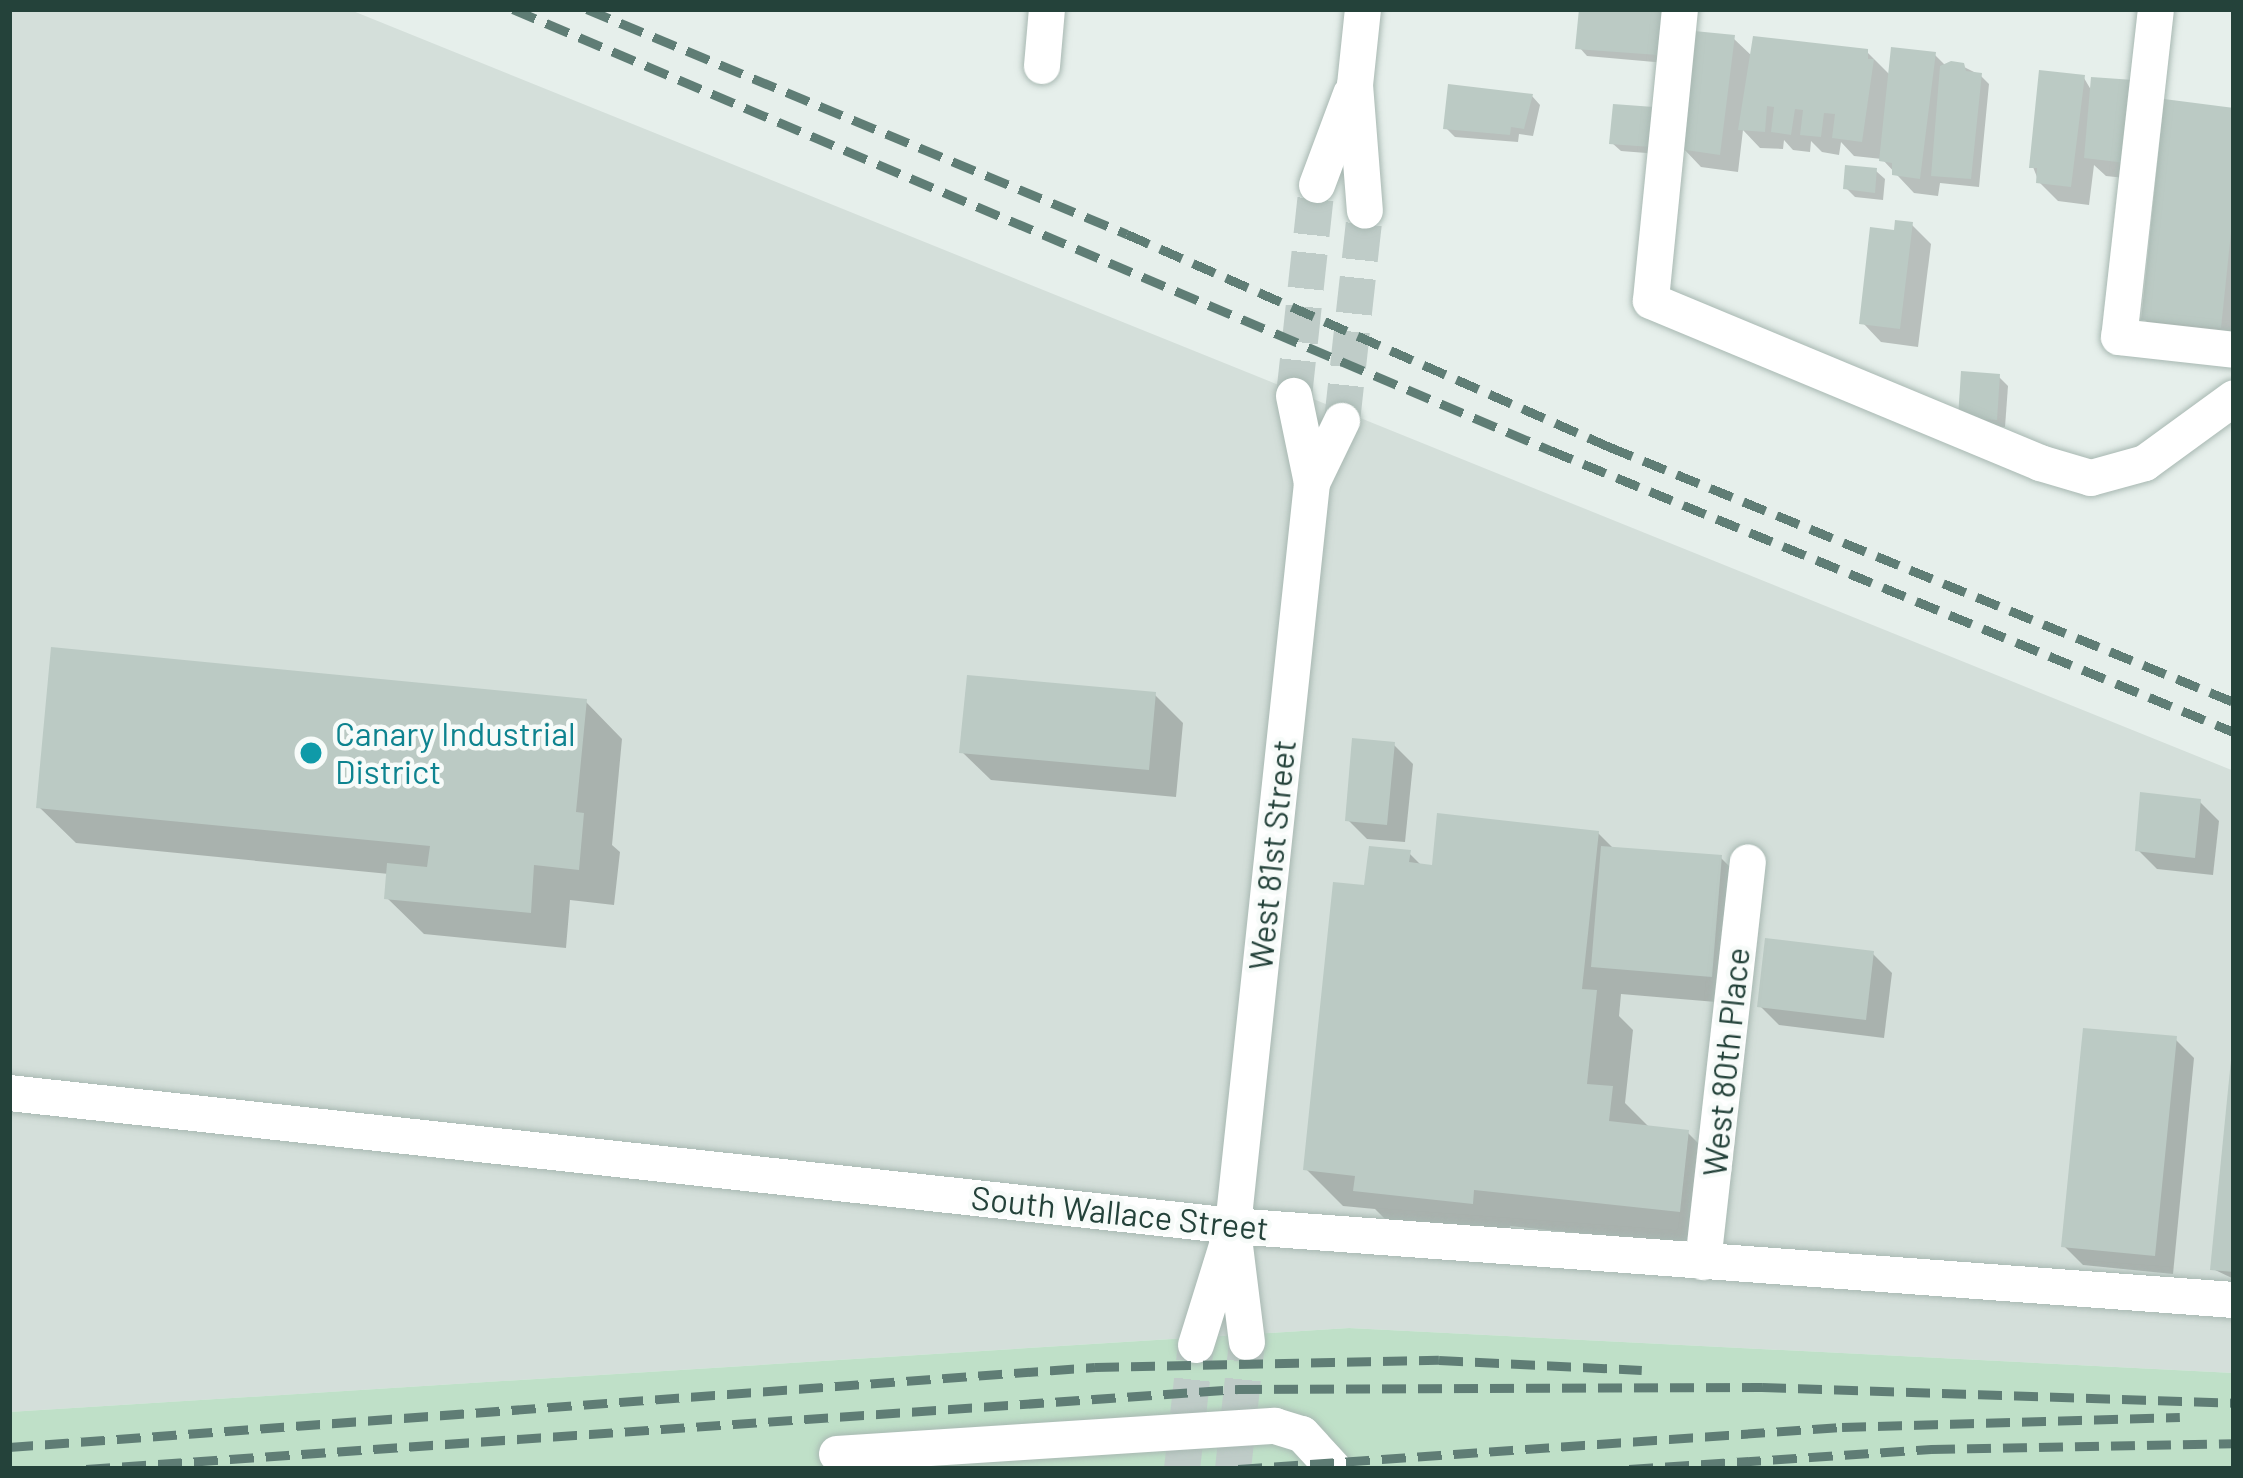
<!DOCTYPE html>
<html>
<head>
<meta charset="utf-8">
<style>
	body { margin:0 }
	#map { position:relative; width:2243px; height:1478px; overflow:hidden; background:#e6efeb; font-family:Barlow,sans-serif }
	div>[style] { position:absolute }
	.built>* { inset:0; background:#d4dfda }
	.green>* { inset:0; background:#bfe0c8 }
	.shadow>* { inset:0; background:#0003 }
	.building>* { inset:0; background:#bbcac4 }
	.minor-tunnel>* { height:36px; margin-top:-18px; transform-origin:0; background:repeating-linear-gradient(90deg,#bfccc8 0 36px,transparent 0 54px) }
	.roads { filter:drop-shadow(0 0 3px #a8b8b2) drop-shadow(0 0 3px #a8b8b2) }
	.minor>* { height:36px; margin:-18px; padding:0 18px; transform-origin:18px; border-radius:18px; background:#fff }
	.rail>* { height:9px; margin-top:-4.5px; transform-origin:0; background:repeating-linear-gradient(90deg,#5f7d75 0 24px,transparent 0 36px) }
	.dots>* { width:33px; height:33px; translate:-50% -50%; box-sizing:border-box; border:6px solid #f7fbf9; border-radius:50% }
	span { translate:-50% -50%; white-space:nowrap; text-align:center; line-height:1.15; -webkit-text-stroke:9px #f7fbf9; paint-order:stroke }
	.culture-label { font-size:33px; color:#0d838f }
	.left { translate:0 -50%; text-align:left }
	.street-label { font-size:33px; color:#24423a }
	.frame { position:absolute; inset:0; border:12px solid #24423a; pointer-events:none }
</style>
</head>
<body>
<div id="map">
	<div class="built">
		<i style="clip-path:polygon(9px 9px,348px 9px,2234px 771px,2234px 1373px,1349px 1328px,9px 1412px)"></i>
	</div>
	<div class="green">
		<i style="clip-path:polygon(1349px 1328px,2234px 1373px,2234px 1469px,9px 1469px,9px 1412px)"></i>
	</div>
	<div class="shadow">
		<i style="clip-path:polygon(1582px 9px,1661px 9px,1666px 63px,1587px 56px,1579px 47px)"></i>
		<i style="clip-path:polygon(1733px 38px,1753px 57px,1867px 52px,1891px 76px,1935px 55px,1946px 66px,1962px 66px,1980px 75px,1989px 84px,1979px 187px,1940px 183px,1938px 196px,1914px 193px,1882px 159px,1854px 156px,1841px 142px,1839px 155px,1822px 152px,1811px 141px,1810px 152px,1793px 150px,1784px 140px,1783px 149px,1760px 148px,1743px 130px,1738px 172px,1701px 167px,1683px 148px)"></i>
		<i style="clip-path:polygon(2084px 78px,2144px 180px,2106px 176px,2094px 165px,2089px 205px,2058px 201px,2039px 182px,2033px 167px)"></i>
		<i style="clip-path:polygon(1532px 96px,1540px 105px,1533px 136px,1519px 134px,1518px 142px,1455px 137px,1446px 128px)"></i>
		<i style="clip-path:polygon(1616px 107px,1659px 154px,1621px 151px,1612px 143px)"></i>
		<i style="clip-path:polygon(2234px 111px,2234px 345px,2163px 338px,2144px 319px)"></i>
		<i style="clip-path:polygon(1876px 171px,1885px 179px,1883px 200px,1855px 197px,1846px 188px)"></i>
		<i style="clip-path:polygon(1912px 225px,1931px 244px,1918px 347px,1881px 342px,1863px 323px,1896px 234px)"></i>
		<i style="clip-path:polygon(1999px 377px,2008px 386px,2005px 427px,1970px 426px)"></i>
		<i style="clip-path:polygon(1155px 695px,1183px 723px,1176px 797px,991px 780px,962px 752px)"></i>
		<i style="clip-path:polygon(586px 702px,622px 739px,612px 845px,620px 852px,614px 905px,570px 900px,566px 948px,424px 934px,387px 898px,389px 874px,76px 843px,39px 807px)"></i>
		<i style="clip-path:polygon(1394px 745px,1413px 764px,1405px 842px,1367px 839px,1348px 820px)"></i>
		<i style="clip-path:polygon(2200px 802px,2219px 821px,2213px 875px,2157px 869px,2138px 850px)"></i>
		<i style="clip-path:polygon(1598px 833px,1615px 850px,1721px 858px,1749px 886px,1740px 1004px,1621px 994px,1619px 1016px,1633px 1030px,1625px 1103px,1648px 1126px,1688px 1133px,1724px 1169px,1716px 1248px,1510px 1226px,1508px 1239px,1393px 1227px,1375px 1209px,1343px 1206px,1306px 1169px,1367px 888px,1409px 853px,1423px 867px,1435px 868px)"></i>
		<i style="clip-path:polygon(1873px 954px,1892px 973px,1884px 1038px,1779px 1025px,1760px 1006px)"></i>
		<i style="clip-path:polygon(2175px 1039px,2194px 1058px,2173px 1274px,2083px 1265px,2064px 1246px)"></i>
		<i style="clip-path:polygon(2234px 1059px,2234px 1279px,2213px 1269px)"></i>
	</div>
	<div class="building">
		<i style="clip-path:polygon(1579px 9px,1662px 9px,1658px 55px,1575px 49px)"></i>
		<i style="clip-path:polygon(1694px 31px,1735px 35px,1720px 155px,1679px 149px)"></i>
		<i style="clip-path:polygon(1753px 36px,1868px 49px,1868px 59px,1874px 59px,1862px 142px,1832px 138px,1835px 114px,1824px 113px,1821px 137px,1800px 135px,1803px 110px,1795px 109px,1791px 135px,1771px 132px,1774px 107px,1767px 106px,1765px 132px,1738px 130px)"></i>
		<i style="clip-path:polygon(1891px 47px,1936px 52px,1920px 179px,1892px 175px,1892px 163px,1879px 161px)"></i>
		<i style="clip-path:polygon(1951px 61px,1964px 63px,1966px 71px,1982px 73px,1971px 179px,1931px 176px,1940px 66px)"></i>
		<i style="clip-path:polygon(2039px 70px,2085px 75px,2071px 187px,2036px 183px,2037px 168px,2029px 168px)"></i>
		<i style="clip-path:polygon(2091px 77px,2134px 80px,2126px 163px,2084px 158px)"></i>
		<i style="clip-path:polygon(1448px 84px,1533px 94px,1524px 129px,1511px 127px,1510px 135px,1443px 129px)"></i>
		<i style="clip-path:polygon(2164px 99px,2234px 108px,2234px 204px,2221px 328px,2141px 320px)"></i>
		<i style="clip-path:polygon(1613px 104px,1654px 107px,1651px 147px,1609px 144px)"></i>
		<i style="clip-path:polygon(1845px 165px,1877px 168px,1875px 193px,1843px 189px)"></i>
		<i style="clip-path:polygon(1895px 220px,1913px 222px,1900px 329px,1859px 324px,1870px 227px,1894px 230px)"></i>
		<i style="clip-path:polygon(1961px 371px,2000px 374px,1997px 420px,1958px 418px)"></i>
		<i style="clip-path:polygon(51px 647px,587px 699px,576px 812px,584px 813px,579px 870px,534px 865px,531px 913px,384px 899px,387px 863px,427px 867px,430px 846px,36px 808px)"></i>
		<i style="clip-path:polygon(967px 675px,1156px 692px,1149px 770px,959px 753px)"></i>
		<i style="clip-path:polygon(1352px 738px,1395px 742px,1387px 825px,1345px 821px)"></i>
		<i style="clip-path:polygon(2140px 792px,2201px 799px,2195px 858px,2135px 851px)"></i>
		<i style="clip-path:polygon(1437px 813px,1599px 831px,1582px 989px,1597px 990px,1587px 1084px,1613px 1086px,1609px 1121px,1689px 1130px,1680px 1212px,1474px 1190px,1473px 1204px,1353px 1191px,1355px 1176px,1303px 1170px,1333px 882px,1364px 885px,1369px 846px,1411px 850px,1409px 862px,1432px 865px)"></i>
		<i style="clip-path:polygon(1601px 846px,1722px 855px,1712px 977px,1591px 967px)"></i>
		<i style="clip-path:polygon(1765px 938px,1874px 951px,1866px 1020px,1757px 1007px)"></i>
		<i style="clip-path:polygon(2083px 1028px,2177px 1036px,2155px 1256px,2061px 1247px)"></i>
		<i style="clip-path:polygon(2231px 1060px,2234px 1061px,2234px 1272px,2210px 1270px)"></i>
	</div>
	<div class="minor-tunnel">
		<i style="left:1294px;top:396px;width:212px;rotate:-83.8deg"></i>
		<i style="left:1342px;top:421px;width:211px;rotate:-83.7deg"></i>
		<i style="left:1182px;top:1469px;width:125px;rotate:-83.6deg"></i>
		<i style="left:1233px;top:1469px;width:128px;rotate:-83.7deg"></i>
	</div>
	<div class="roads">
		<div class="minor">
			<i style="left:1363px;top:9px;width:76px;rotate:96deg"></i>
			<i style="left:1355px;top:85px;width:126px;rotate:85.5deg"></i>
			<i style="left:1680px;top:9px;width:293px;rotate:95.7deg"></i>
			<i style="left:1651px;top:301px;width:421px;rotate:22.6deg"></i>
			<i style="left:2040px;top:463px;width:53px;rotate:16.4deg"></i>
			<i style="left:2091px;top:478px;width:56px;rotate:-15.5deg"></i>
			<i style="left:2145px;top:463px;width:110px;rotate:-36.1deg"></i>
			<i style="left:2156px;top:9px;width:330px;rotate:96.4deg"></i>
			<i style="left:2119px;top:337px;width:116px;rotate:6.4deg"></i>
			<i style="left:1042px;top:66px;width:57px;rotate:-85deg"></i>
			<i style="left:1317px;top:185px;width:97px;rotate:-69.5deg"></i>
			<i style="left:1312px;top:483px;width:69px;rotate:-64.2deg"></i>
			<i style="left:9px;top:1093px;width:1231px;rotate:6.2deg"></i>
			<i style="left:1233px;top:1226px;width:1004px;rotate:4.23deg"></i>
			<i style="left:1234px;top:1238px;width:105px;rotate:82.9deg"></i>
			<i style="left:1703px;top:1262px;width:402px;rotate:-83.6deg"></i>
			<i style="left:1196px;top:1345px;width:125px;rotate:-72.7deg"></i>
			<i style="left:1233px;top:1226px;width:747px;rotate:-83.93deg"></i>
			<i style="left:1312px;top:483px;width:89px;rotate:-101.7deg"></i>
			<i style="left:837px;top:1454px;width:439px;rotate:-3.7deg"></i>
			<i style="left:1275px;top:1426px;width:28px;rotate:17deg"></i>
			<i style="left:1302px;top:1434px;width:47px;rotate:47.6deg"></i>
		</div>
	</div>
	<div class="rail">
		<i style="left:513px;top:9px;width:1127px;rotate:23.04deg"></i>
		<i style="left:1550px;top:450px;width:740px;rotate:22.41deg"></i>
		<i style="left:587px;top:9px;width:585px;rotate:22.62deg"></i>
		<i style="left:1127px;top:234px;width:528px;rotate:23.8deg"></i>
		<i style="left:1610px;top:447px;width:674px;rotate:22.23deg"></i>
		<i style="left:9px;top:1447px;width:1089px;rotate:-4.21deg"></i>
		<i style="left:1095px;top:1367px;width:344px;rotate:-1.2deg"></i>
		<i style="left:1439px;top:1360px;width:203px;rotate:2.8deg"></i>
		<i style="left:86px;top:1469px;width:1155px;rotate:-3.97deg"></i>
		<i style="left:1238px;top:1389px;width:524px;rotate:-0.22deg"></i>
		<i style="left:1762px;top:1387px;width:472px;rotate:1.9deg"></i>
		<i style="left:1238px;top:1469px;width:605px;rotate:-3.98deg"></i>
		<i style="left:1842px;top:1427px;width:338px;rotate:-1.7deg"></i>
		<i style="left:1629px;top:1469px;width:303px;rotate:-3.8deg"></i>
		<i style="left:1931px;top:1449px;width:303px;rotate:-1.1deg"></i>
	</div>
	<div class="dots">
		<i style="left:311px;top:753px;background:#0f9aa8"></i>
	</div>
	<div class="culture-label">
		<span class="left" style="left:335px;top:753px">Canary Industrial<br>District</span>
	</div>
	<div class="street-label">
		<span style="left:1272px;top:855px;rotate:-84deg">West 81st Street</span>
		<span style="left:1726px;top:1062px;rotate:-84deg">West 80th Place</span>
		<span style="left:1120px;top:1213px;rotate:6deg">South Wallace Street</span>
	</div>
	<div class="frame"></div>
</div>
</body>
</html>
